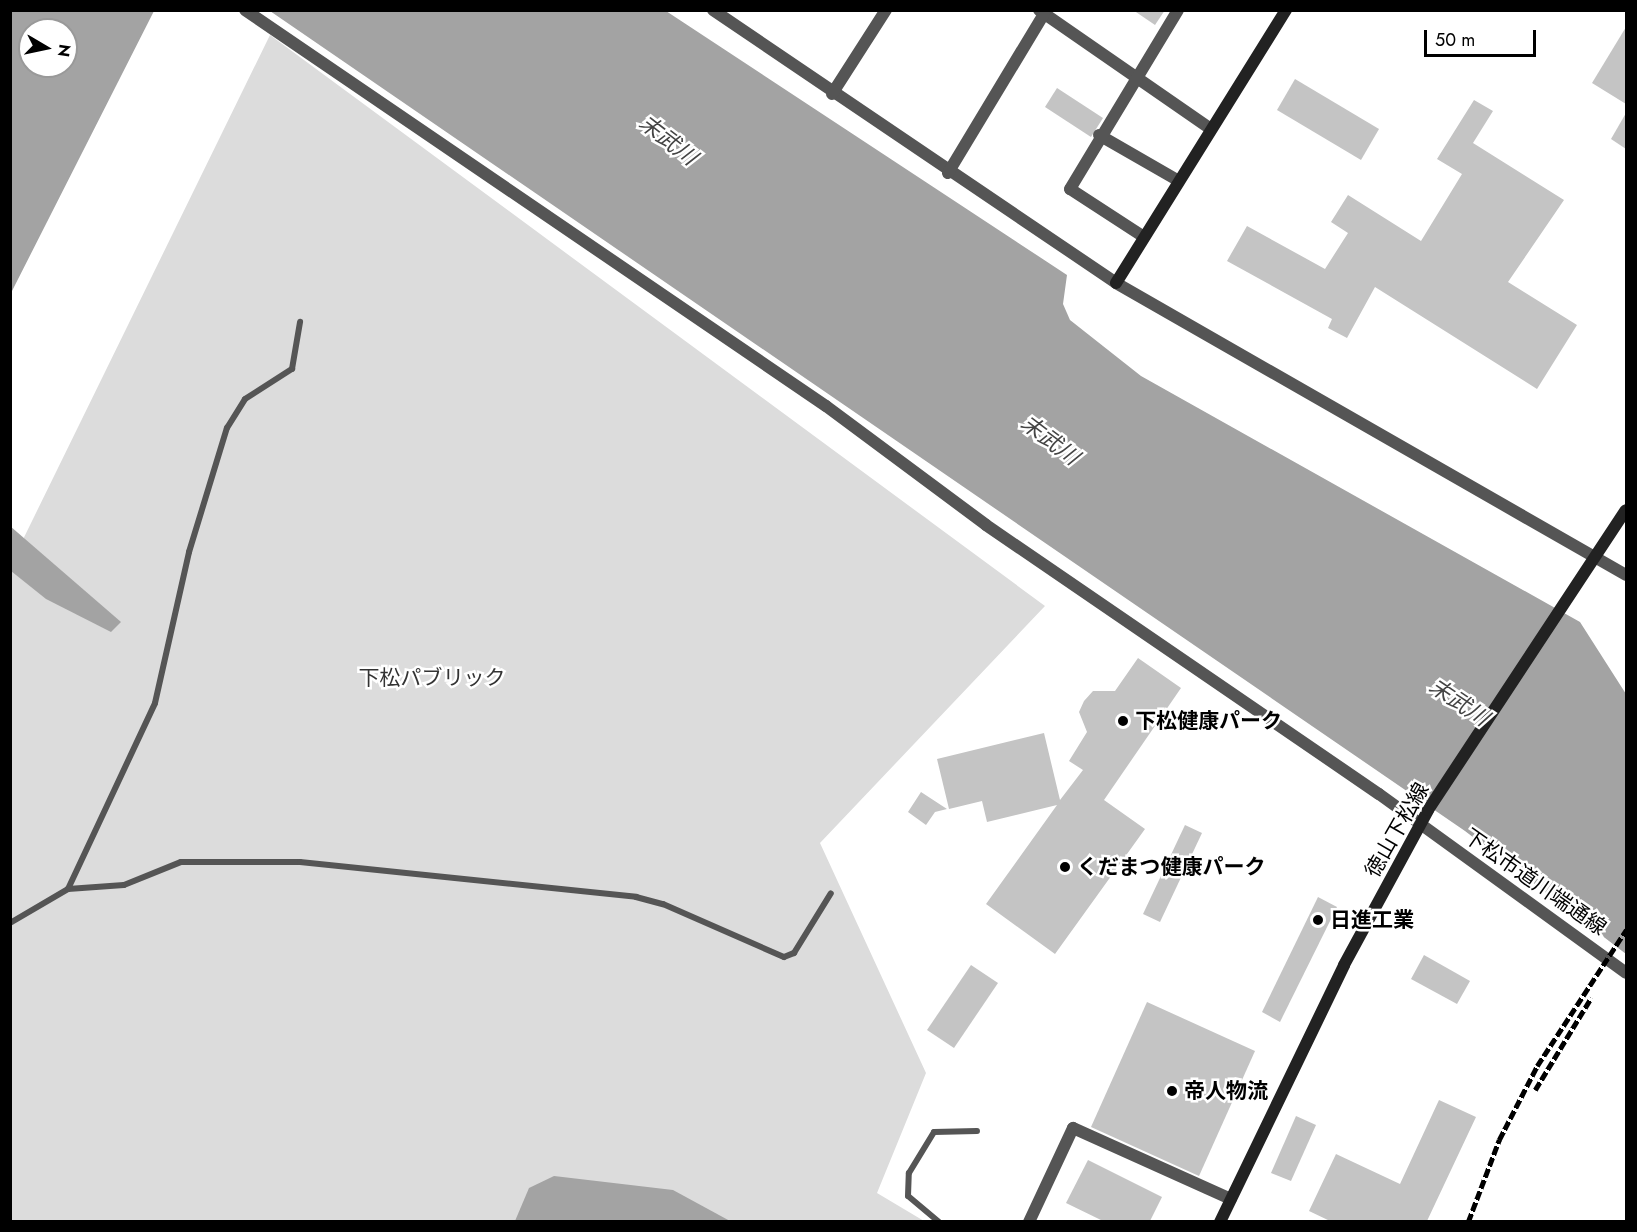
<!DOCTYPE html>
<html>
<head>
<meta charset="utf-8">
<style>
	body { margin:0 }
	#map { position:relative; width:1637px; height:1232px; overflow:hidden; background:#fff; font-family:Jost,"Noto Sans JP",sans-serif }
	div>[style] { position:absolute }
	.green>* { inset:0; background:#dcdcdc }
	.water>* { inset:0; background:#a3a3a3 }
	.building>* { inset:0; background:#c4c4c4 }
	.lane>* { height:6px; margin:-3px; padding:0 3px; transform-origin:3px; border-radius:3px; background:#555 }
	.street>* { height:12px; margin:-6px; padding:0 6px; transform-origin:6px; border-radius:6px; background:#555 }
	.secondary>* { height:12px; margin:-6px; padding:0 6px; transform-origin:6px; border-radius:6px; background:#222 }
	.rail>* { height:4.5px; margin-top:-2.25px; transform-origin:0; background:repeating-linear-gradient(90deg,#000 0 9px,transparent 0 12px) }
	.dots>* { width:16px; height:16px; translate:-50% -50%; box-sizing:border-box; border:3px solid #fff; border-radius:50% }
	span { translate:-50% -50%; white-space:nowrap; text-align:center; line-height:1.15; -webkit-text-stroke:5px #fff; paint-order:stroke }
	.park-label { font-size:21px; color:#333 }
	.poi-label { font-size:21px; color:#000; font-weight:700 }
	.left { translate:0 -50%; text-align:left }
	.street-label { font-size:21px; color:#000 }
	.water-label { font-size:22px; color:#444; font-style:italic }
	.frame { position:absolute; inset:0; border:12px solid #000; pointer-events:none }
	.north { position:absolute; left:18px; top:18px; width:60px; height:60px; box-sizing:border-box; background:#fff; border:2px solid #999; border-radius:50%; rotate:99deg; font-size:16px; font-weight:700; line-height:24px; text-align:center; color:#000 }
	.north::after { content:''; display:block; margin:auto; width:21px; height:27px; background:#000; clip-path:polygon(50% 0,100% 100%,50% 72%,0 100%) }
	.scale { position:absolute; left:1424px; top:30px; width:112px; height:27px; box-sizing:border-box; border:3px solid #000; border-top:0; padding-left:8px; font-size:18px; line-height:21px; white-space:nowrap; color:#000; -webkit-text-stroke:4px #fff; paint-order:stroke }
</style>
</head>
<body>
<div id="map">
	<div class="green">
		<i style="clip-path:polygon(270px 35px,1045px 606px,820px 843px,926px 1073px,877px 1193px,924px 1221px,11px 1221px,10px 566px)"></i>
	</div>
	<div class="water">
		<i style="clip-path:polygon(evenodd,11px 10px,154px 11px,11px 293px,10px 11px,11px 10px,30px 30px,66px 30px,66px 66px,30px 66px,30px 30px)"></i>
		<i style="clip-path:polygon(270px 11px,666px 11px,1067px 275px,1063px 304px,1070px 320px,1141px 376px,1580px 622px,1626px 694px,1626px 954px,1465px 831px)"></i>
		<i style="clip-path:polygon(10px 526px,121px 622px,111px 632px,46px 599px,11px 571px)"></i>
		<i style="clip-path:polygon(554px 1176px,673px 1190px,730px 1221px,515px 1221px,529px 1188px)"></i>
	</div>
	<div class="building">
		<i style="clip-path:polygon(1133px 10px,1165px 10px,1155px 25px)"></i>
		<i style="clip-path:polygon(1626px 27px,1626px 104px,1592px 83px)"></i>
		<i style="clip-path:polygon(1295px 79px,1379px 129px,1361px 160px,1277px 110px)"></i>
		<i style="clip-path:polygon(1057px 88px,1103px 118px,1091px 137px,1045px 107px)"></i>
		<i style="clip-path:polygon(1474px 100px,1493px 111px,1473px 143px,1564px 200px,1508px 282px,1577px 325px,1537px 389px,1375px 287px,1347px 338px,1328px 328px,1332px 319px,1227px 261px,1247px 226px,1325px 269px,1348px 233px,1331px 222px,1348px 195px,1421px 241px,1462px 174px,1437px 159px)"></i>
		<i style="clip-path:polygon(1626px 113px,1626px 149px,1611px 139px)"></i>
		<i style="clip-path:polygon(1138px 658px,1181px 688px,1104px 800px,1145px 829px,1055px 954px,986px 904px,1057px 805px,987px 822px,982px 801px,949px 809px,937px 759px,1044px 733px,1060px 800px,1083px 770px,1069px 761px,1087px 732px,1079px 712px,1084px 701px,1093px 691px,1115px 691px)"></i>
		<i style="clip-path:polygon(921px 792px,947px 809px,935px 812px,926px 825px,908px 812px)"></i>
		<i style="clip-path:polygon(1185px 825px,1202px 833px,1160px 922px,1143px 914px)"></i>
		<i style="clip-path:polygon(1318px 897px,1337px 907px,1280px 1022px,1262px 1012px)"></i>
		<i style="clip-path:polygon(1424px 955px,1470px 981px,1457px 1004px,1411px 979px)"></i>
		<i style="clip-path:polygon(971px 965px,998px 983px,954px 1048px,927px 1030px)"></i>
		<i style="clip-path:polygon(1147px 1002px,1255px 1051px,1199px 1176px,1091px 1127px)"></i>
		<i style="clip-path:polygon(1439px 1100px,1476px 1117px,1427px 1221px,1330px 1221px,1309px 1211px,1336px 1154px,1400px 1184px)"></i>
		<i style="clip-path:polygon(1296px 1116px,1316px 1125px,1291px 1181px,1271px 1173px)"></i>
		<i style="clip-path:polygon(1088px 1160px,1162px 1197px,1150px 1221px,1103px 1221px,1066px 1203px)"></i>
	</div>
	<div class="lane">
		<i style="left:68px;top:889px;width:205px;rotate:-64.9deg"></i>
		<i style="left:155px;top:703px;width:155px;rotate:-77.3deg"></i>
		<i style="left:189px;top:552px;width:130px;rotate:-73deg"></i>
		<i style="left:227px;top:428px;width:34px;rotate:-58deg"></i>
		<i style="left:245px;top:399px;width:56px;rotate:-32.6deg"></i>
		<i style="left:292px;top:369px;width:48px;rotate:-80.3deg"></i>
		<i style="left:10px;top:923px;width:67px;rotate:-30.4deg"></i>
		<i style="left:68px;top:889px;width:56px;rotate:-4.1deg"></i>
		<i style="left:124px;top:885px;width:61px;rotate:-22deg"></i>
		<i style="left:181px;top:862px;width:119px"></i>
		<i style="left:300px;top:862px;width:338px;rotate:5.9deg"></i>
		<i style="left:636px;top:897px;width:28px;rotate:15deg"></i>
		<i style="left:663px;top:904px;width:132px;rotate:23.7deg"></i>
		<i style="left:784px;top:957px;width:11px;rotate:-22deg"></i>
		<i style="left:794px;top:953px;width:70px;rotate:-58.3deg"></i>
		<i style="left:939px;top:1222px;width:40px;rotate:-140deg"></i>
		<i style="left:908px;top:1196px;width:23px;rotate:-88deg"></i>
		<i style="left:909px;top:1173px;width:48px;rotate:-58.6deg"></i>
		<i style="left:934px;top:1132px;width:43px;rotate:-1.3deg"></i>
	</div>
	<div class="street">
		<i style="left:245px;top:10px;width:703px;rotate:34.28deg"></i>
		<i style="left:826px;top:406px;width:199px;rotate:36.6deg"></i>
		<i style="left:986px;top:525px;width:476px;rotate:34.4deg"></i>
		<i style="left:1379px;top:794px;width:305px;rotate:35.9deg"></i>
		<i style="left:713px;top:10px;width:487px;rotate:34.1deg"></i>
		<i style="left:1116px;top:283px;width:588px;rotate:29.79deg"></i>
		<i style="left:1039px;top:10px;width:209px;rotate:34.7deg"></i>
		<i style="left:832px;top:94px;width:100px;rotate:-57.3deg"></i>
		<i style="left:1099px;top:135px;width:92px;rotate:29.9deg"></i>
		<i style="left:948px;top:173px;width:186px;rotate:-58.9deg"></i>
		<i style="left:1144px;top:237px;width:88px;rotate:-147deg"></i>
		<i style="left:1070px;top:189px;width:209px;rotate:-58.9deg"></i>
		<i style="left:1029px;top:1222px;width:104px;rotate:-64.9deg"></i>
		<i style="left:1073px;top:1128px;width:173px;rotate:24.2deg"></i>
	</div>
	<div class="secondary">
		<i style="left:1116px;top:283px;width:322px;rotate:-58.1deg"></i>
		<i style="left:1220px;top:1222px;width:285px;rotate:-64.2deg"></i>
		<i style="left:1344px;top:965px;width:176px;rotate:-61.5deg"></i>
		<i style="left:1428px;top:810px;width:359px;rotate:-56.6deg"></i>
	</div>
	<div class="rail">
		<i style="left:1535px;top:1090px;width:108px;rotate:-58.7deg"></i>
		<i style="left:1468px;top:1222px;width:88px;rotate:-69.3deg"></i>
		<i style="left:1499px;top:1140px;width:83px;rotate:-62.8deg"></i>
		<i style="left:1537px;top:1066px;width:163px;rotate:-56.8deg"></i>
	</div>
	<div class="dots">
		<i style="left:1123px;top:721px;background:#000"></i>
		<i style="left:1065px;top:867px;background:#000"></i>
		<i style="left:1318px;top:920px;background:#000"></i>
		<i style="left:1172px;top:1091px;background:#000"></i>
	</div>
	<div class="park-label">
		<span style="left:432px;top:678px">下松パブリック</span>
	</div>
	<div class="poi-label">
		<span class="left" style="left:1135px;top:721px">下松健康パーク</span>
		<span class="left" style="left:1077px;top:867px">くだまつ健康パーク</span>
		<span class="left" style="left:1330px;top:920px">日進工業</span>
		<span class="left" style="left:1184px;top:1091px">帝人物流</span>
	</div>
	<div class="street-label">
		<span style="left:1397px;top:830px;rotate:-60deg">徳山下松線</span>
		<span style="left:1535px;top:882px;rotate:35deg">下松市道川端通線</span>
	</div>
	<div class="water-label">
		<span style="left:668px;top:140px;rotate:38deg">末武川</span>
		<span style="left:1050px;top:440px;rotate:37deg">末武川</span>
		<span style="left:1459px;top:702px;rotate:34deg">末武川</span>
	</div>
	<div class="frame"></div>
	<div class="north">N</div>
	<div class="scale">50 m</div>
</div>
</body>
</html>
